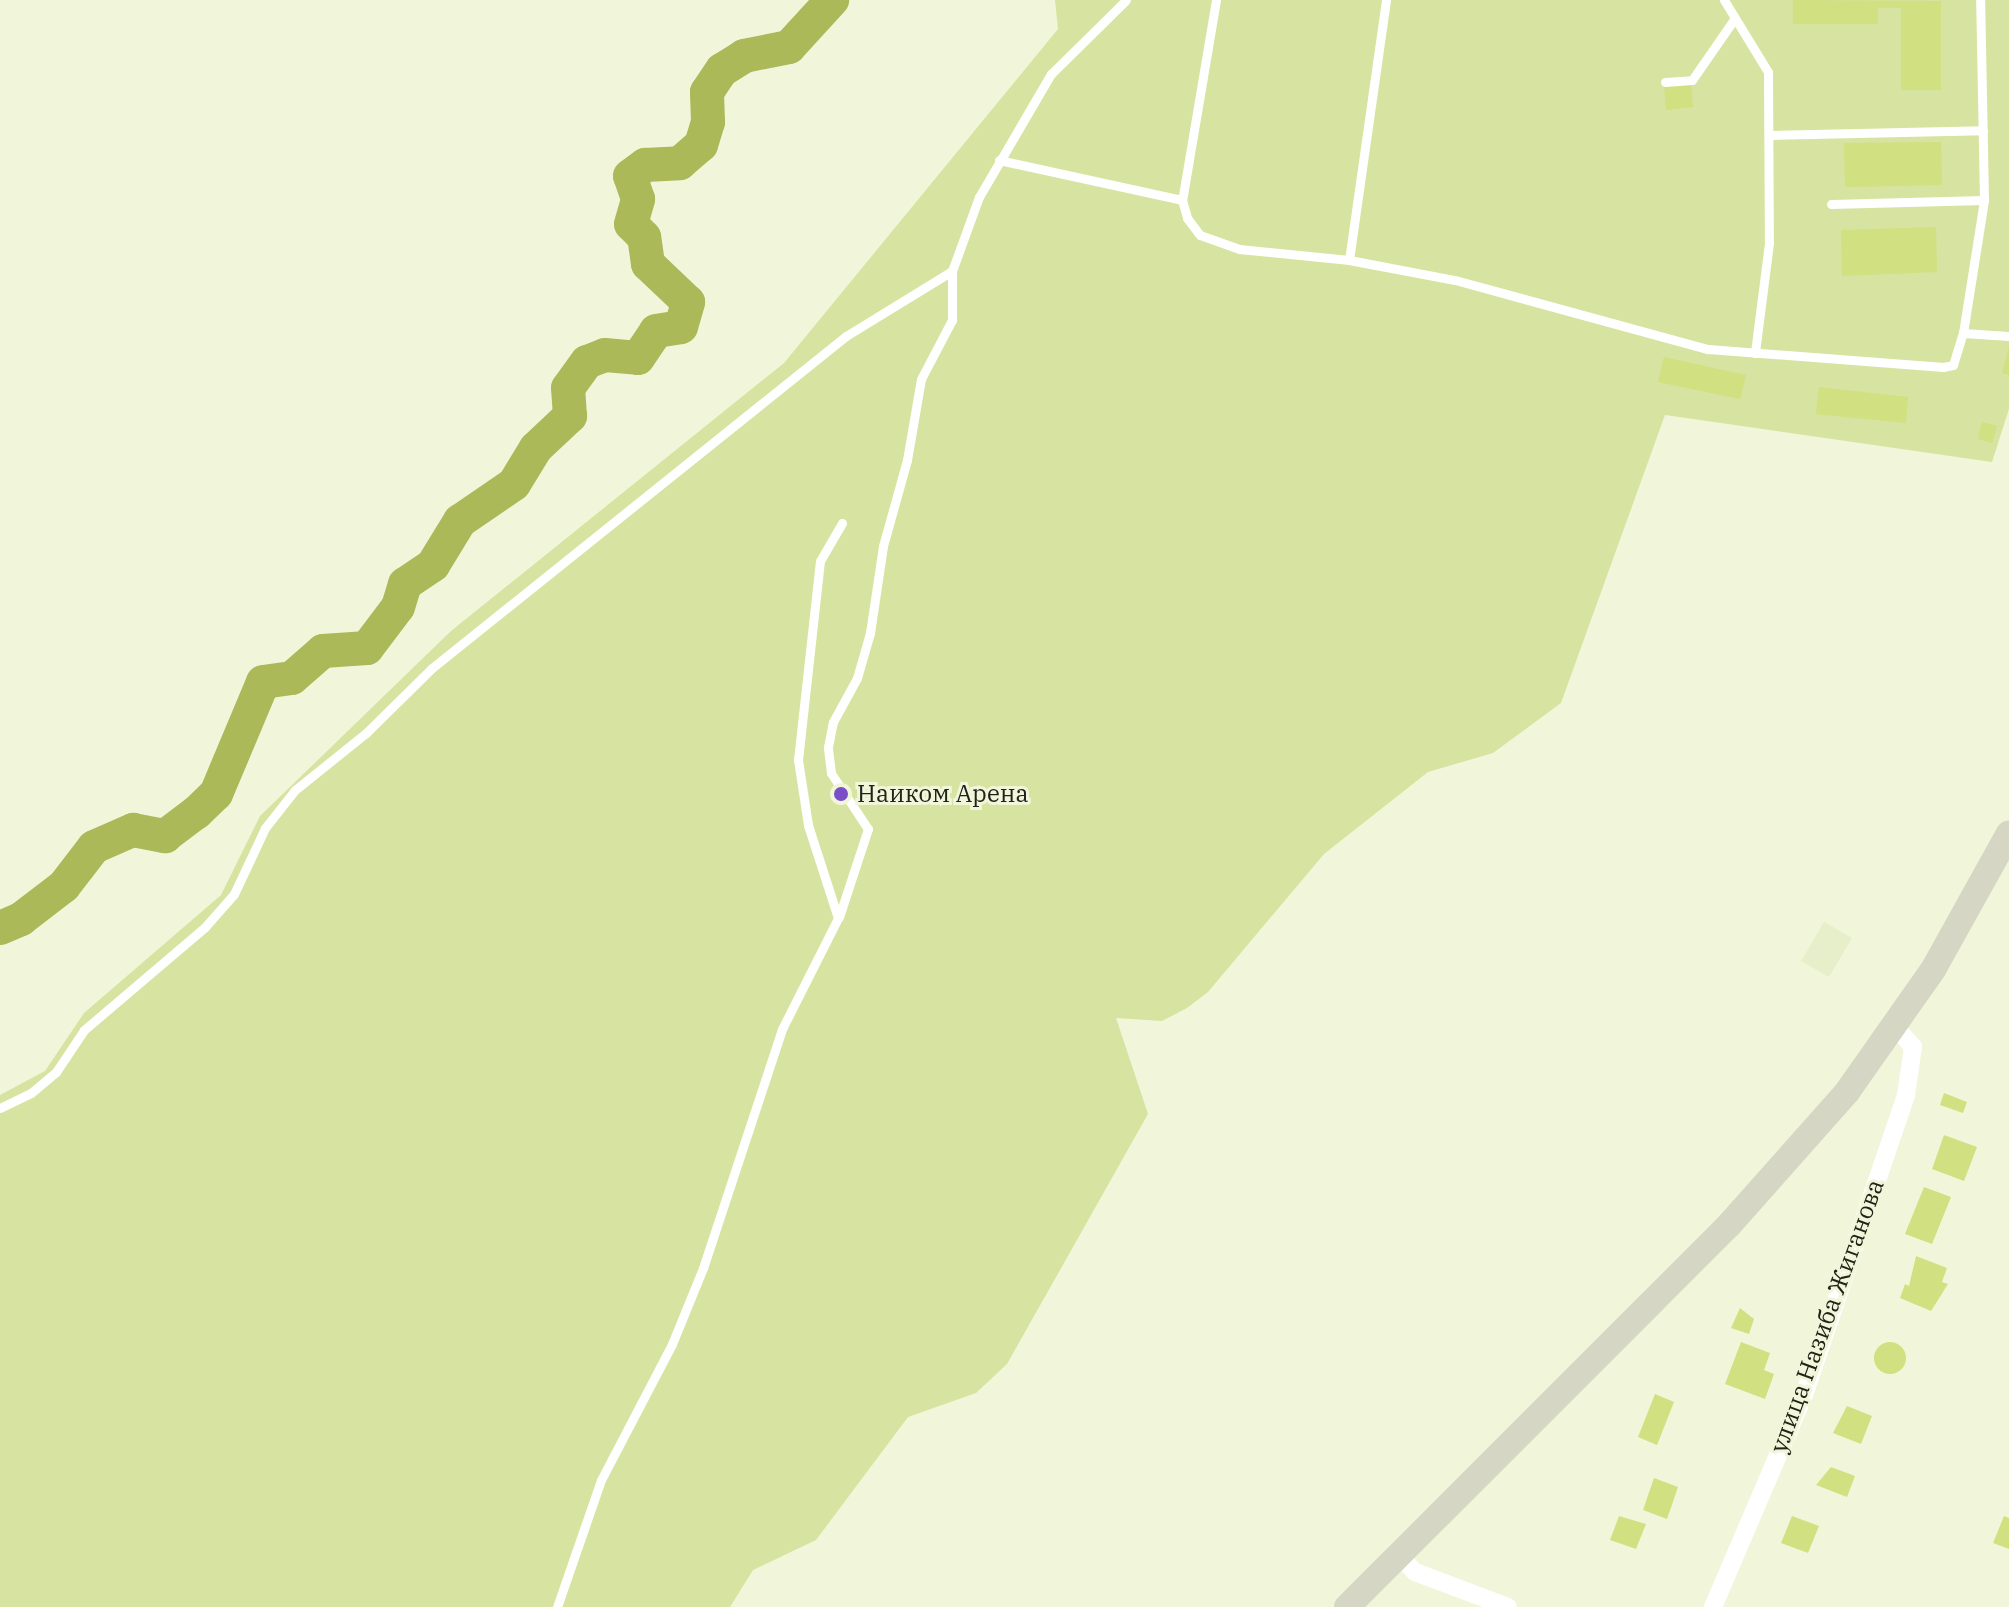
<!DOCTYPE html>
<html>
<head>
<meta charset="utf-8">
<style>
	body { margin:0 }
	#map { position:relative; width:2009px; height:1607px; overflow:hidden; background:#f1f6da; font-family:"IBM Plex Serif",serif }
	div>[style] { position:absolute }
	.built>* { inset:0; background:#e7eeca }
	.green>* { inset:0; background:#d7e3a0 }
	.river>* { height:34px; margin:-17px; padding:0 17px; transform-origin:17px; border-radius:17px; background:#abb959 }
	.building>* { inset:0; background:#d1e080 }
	.round { border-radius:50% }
	.lane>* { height:9px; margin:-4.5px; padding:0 4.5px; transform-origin:4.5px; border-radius:4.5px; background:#fff }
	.street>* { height:18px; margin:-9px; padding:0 9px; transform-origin:9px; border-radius:9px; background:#fff }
	.secondary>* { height:26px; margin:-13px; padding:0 13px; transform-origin:13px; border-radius:13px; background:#d5d7c4 }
	.dots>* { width:22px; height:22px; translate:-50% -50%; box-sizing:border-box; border:4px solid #f1f6da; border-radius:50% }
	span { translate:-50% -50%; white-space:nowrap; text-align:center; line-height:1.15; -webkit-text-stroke:6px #f1f6da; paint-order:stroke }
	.poi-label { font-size:24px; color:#212318 }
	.left { translate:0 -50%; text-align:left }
	.street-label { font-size:24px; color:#212318 }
</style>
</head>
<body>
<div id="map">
	<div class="built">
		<i style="clip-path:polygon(1824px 922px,1852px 938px,1829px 977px,1801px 961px)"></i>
	</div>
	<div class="green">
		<i style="clip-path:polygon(1055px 0,2009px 0,2009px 409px,1992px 462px,1665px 415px,1561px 703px,1493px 753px,1428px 772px,1324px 854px,1208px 992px,1187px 1008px,1162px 1021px,1116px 1018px,1148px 1114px,1007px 1364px,976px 1393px,908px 1417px,816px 1540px,753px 1570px,730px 1607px,0 1607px,0 1095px,45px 1071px,84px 1013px,221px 895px,260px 816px,451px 631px,784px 363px,1058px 29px)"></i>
	</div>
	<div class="river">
		<i style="left:0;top:928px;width:23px;rotate:-23deg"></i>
		<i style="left:21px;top:919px;width:54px;rotate:-37.5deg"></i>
		<i style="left:64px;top:886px;width:49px;rotate:-52.4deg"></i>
		<i style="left:94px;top:847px;width:43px;rotate:-23.6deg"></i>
		<i style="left:133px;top:830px;width:33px;rotate:11deg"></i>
		<i style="left:165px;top:836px;width:39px;rotate:-37deg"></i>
		<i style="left:196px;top:813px;width:28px;rotate:-44deg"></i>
		<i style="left:216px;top:794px;width:121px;rotate:-67.2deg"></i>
		<i style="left:263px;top:682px;width:29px;rotate:-8deg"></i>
		<i style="left:292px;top:678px;width:41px;rotate:-41.1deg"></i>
		<i style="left:323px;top:651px;width:44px;rotate:-3.9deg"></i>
		<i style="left:367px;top:648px;width:51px;rotate:-52.9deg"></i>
		<i style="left:398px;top:607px;width:24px;rotate:-73deg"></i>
		<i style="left:405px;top:584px;width:34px;rotate:-34deg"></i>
		<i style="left:433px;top:565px;width:52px;rotate:-58.5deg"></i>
		<i style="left:460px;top:521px;width:65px;rotate:-34.4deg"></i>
		<i style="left:514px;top:484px;width:42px;rotate:-58.6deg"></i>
		<i style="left:536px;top:448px;width:47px;rotate:-43.3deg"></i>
		<i style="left:570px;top:416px;width:28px;rotate:-94deg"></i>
		<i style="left:568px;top:388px;width:32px;rotate:-54deg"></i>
		<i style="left:587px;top:362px;width:19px;rotate:-21deg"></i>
		<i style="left:605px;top:355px;width:33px;rotate:5deg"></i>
		<i style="left:638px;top:358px;width:32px;rotate:-56deg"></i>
		<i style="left:656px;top:331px;width:25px;rotate:-9deg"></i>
		<i style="left:681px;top:327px;width:26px;rotate:-74deg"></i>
		<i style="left:688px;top:302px;width:55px;rotate:-136.5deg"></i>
		<i style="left:648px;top:264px;width:27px;rotate:-98deg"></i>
		<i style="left:644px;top:237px;width:18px;rotate:-135deg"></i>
		<i style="left:631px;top:224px;width:26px;rotate:-74deg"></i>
		<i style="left:638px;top:199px;width:24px;rotate:-109deg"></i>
		<i style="left:630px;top:176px;width:19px;rotate:-36deg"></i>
		<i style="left:645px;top:165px;width:35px;rotate:-3deg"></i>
		<i style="left:680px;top:163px;width:28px;rotate:-41deg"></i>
		<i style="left:701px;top:145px;width:24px;rotate:-73deg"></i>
		<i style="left:708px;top:122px;width:30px;rotate:-92deg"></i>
		<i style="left:707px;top:92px;width:27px;rotate:-56deg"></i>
		<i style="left:722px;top:70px;width:26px;rotate:-32deg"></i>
		<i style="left:744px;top:56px;width:46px;rotate:-11.3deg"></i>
		<i style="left:789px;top:47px;width:64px;rotate:-47.5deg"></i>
	</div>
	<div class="building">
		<i style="clip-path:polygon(1793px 0,1941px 1px,1941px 90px,1901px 90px,1901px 8px,1878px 8px,1878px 24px,1793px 24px)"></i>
		<i style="clip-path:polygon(1691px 83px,1693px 107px,1666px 110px,1664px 86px)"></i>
		<i style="clip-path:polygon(1941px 142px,1942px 185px,1845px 187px,1844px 143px)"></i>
		<i style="clip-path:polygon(1936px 227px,1937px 272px,1842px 276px,1841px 230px)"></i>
		<i style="clip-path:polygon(2009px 347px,2009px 375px,2002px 373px)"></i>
		<i style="clip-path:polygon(1664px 357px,1746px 375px,1740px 399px,1658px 382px)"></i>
		<i style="clip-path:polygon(1819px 387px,1908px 397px,1906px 423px,1816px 414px)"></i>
		<i style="clip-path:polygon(1982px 422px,1997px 426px,1992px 443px,1978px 439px)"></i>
		<i style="clip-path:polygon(1944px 1093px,1967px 1102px,1963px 1113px,1940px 1105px)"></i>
		<i style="clip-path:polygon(1944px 1135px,1977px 1147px,1964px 1181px,1932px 1169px)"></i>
		<i style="clip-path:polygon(1924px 1187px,1951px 1197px,1932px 1244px,1905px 1234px)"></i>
		<i style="clip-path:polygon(1916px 1256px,1947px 1268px,1942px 1282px,1948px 1284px,1931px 1311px,1900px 1298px,1905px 1284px,1909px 1286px)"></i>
		<i style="clip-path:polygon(1740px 1308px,1754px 1319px,1749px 1334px,1731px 1328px)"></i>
		<i style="clip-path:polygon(1741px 1342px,1770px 1353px,1764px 1370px,1774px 1374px,1765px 1399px,1725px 1384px)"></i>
		<i class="round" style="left:1874px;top:1342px;width:32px;height:32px"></i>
		<i style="clip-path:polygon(1655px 1394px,1674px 1402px,1657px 1445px,1638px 1437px)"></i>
		<i style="clip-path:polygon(1847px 1406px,1872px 1416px,1861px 1444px,1833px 1433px)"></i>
		<i style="clip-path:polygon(1831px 1467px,1855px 1476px,1847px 1497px,1816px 1485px)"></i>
		<i style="clip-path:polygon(1654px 1478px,1678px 1487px,1667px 1519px,1643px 1510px)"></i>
		<i style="clip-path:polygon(1619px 1516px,1646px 1524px,1636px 1549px,1610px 1540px)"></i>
		<i style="clip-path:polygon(1792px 1516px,1819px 1526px,1808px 1553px,1781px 1543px)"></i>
		<i style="clip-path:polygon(2004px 1516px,2009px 1518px,2009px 1549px,1993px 1543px)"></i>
	</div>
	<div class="lane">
		<i style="left:1216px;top:0;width:203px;rotate:99.6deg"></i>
		<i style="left:1182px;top:200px;width:19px;rotate:74deg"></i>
		<i style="left:1187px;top:218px;width:21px;rotate:53deg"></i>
		<i style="left:1200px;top:235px;width:41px;rotate:19.7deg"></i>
		<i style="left:1239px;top:249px;width:111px;rotate:5.7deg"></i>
		<i style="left:1349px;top:260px;width:108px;rotate:10.7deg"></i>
		<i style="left:1455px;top:280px;width:262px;rotate:15.3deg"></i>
		<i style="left:1708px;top:349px;width:236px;rotate:4.4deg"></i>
		<i style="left:1943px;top:367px;width:10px;rotate:-11deg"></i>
		<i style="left:1953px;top:365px;width:34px;rotate:-73deg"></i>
		<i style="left:1963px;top:333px;width:135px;rotate:-81deg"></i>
		<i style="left:1984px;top:200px;width:200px;rotate:-91.1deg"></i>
		<i style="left:1724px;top:0;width:84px;rotate:58.6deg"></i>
		<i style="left:1768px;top:72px;width:171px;rotate:89.7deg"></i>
		<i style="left:1769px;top:243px;width:111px;rotate:97.3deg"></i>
		<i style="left:1665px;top:82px;width:27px;rotate:-4deg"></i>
		<i style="left:1692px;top:80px;width:75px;rotate:-55.3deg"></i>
		<i style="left:1769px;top:135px;width:214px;rotate:-1.3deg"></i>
		<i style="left:999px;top:160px;width:187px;rotate:12.3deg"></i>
		<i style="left:1831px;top:204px;width:153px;rotate:-1.5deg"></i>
		<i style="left:1349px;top:260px;width:263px;rotate:-81.9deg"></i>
		<i style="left:1963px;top:333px;width:46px;rotate:3.7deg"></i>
		<i style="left:839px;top:917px;width:93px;rotate:-71.8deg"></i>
		<i style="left:868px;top:829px;width:67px;rotate:-123.5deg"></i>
		<i style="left:831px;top:773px;width:26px;rotate:-97deg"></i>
		<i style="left:828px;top:747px;width:25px;rotate:-79deg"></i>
		<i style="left:833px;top:722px;width:50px;rotate:-61.4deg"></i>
		<i style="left:857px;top:678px;width:47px;rotate:-73.9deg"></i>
		<i style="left:870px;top:633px;width:88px;rotate:-81.5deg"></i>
		<i style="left:883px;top:546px;width:89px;rotate:-74.4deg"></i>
		<i style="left:907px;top:460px;width:82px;rotate:-80.2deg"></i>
		<i style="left:921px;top:379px;width:67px;rotate:-62.3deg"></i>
		<i style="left:952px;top:320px;width:49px;rotate:-90deg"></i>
		<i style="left:952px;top:271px;width:79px;rotate:-70deg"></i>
		<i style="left:979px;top:197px;width:143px;rotate:-59.7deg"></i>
		<i style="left:1051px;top:74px;width:105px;rotate:-44.6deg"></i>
		<i style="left:0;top:1108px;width:34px;rotate:-26deg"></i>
		<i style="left:31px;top:1093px;width:33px;rotate:-40deg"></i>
		<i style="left:56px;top:1072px;width:50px;rotate:-56.3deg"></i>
		<i style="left:84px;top:1030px;width:159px;rotate:-40.4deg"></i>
		<i style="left:205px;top:927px;width:44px;rotate:-48.7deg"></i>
		<i style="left:234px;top:894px;width:73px;rotate:-64.8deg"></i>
		<i style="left:265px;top:828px;width:48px;rotate:-51.7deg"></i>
		<i style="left:295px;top:790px;width:91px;rotate:-38.8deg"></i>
		<i style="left:366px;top:733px;width:93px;rotate:-44.6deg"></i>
		<i style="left:432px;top:668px;width:531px;rotate:-38.73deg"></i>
		<i style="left:846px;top:336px;width:124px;rotate:-31.5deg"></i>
		<i style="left:557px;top:1607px;width:134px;rotate:-70.9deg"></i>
		<i style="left:601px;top:1480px;width:153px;rotate:-62.4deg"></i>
		<i style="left:672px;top:1344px;width:82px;rotate:-67.8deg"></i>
		<i style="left:703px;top:1268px;width:252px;rotate:-71.7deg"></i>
		<i style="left:782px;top:1029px;width:124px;rotate:-63.2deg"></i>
		<i style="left:838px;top:918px;width:98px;rotate:-107.9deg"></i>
		<i style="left:808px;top:825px;width:66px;rotate:-98.7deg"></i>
		<i style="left:798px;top:760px;width:200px;rotate:-83.7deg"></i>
		<i style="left:820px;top:561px;width:44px;rotate:-59.9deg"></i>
	</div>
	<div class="street">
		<i style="left:1399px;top:1555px;width:23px;rotate:47deg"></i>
		<i style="left:1415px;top:1572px;width:99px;rotate:20.6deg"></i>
		<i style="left:1713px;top:1607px;width:231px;rotate:-66.8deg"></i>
		<i style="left:1804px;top:1395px;width:317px;rotate:-71.2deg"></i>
		<i style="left:1906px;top:1095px;width:49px;rotate:-81.7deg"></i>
		<i style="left:1913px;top:1047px;width:29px;rotate:-131deg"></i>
	</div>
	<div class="secondary">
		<i style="left:1347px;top:1607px;width:540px;rotate:-45deg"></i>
		<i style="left:1729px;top:1225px;width:178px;rotate:-48.4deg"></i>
		<i style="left:1847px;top:1092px;width:151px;rotate:-54.9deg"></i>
		<i style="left:1934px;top:968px;width:154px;rotate:-60.9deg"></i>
	</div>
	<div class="dots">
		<i style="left:841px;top:794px;background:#794ec6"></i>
	</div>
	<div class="poi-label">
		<span class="left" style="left:857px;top:794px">Наиком Арена</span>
	</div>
	<div class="street-label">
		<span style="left:1827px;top:1316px;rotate:-70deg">улица Назиба Жиганова</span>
	</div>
</div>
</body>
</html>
